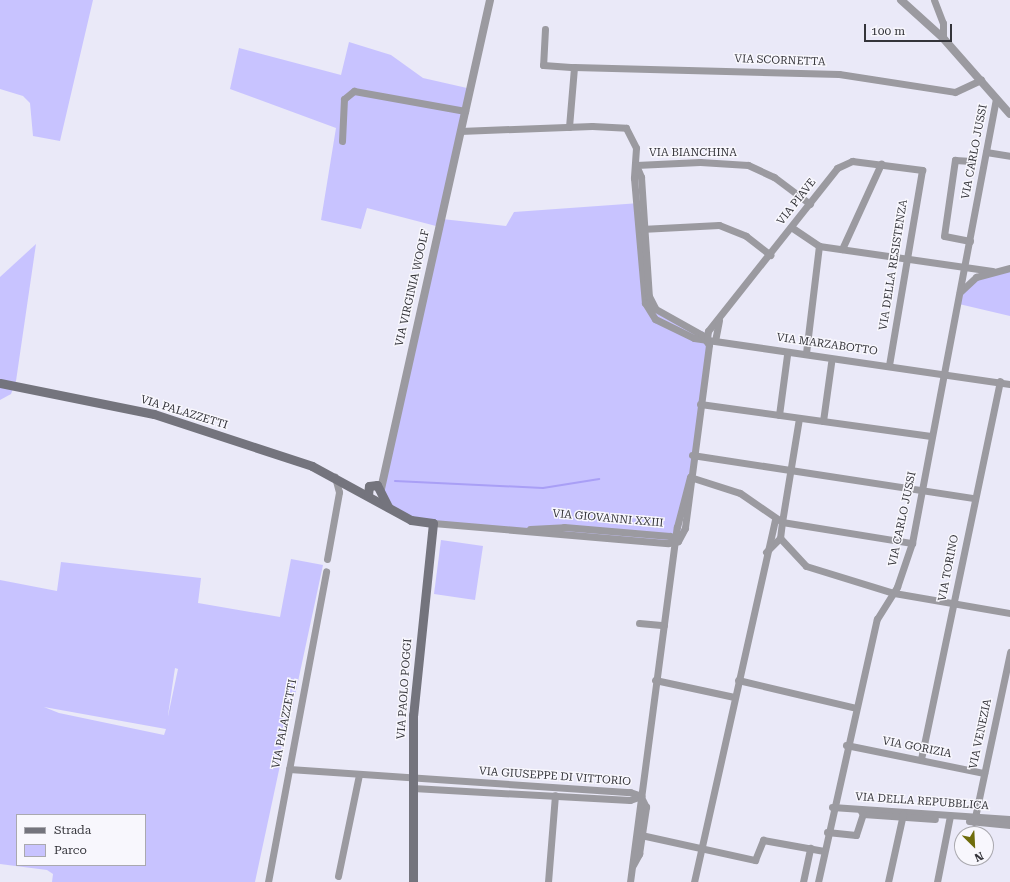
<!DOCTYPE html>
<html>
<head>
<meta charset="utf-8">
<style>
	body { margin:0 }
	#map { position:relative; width:1010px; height:882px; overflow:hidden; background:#eae9f8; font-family:"Roboto Serif",serif }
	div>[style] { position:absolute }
	.green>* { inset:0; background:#c8c3ff }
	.stream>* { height:2px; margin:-1px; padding:0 1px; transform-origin:1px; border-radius:1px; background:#a99ff6 }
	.minor>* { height:7px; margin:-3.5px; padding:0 3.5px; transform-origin:3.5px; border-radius:3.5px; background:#9b9aa0 }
	.tertiary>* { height:8px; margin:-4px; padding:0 4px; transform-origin:4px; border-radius:4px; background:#9b9aa0 }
	.secondary>* { height:9px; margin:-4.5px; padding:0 4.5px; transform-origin:4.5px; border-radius:4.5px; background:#74747d }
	span { translate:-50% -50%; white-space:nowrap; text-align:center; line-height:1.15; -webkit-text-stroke:3px #f8f7fd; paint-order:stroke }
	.street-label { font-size:11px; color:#34343a }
	.legend { position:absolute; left:16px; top:814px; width:130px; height:52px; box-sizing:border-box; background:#f8f7fd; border:1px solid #aaa9af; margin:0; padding:5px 7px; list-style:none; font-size:12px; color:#34343a }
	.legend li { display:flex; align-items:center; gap:8px; height:20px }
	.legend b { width:20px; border:1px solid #aaa9af }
	.north { position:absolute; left:954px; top:826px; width:40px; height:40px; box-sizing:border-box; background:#f8f7fd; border:1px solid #aaa9af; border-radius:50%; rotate:156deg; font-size:11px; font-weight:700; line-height:16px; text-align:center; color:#34343a }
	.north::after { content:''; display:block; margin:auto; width:14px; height:18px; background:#6f6d0c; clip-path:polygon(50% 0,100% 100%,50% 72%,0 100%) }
	.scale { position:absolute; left:864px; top:24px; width:88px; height:18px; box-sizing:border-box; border:2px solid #34343a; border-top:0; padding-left:5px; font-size:12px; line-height:14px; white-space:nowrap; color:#34343a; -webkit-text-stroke:3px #f8f7fd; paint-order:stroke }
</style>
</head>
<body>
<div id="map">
	<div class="green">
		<i style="clip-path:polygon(0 0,93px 0,60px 141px,33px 136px,30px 103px,23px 96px,0 89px)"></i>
		<i style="clip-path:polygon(349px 42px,391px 55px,423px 78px,467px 88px,442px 219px,506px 226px,514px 212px,640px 203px,649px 303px,675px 320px,704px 332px,710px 344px,680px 534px,673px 542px,411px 520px,390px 504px,384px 492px,386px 469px,436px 226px,367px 208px,361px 229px,321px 220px,336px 128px,230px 89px,239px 48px,341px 75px)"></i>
		<i style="clip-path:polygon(36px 244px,16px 381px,11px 394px,0 400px,0 277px)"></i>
		<i style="clip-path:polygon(1010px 270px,1010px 316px,959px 304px,964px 287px,973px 281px)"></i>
		<i style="clip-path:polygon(441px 540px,483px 546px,475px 600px,434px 594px)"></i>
		<i style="clip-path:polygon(evenodd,291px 559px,323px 565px,255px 882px,52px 882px,53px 874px,47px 870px,0 864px,0 580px,57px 591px,61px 562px,201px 578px,198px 603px,280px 617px,291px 559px,175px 668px,178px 669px,168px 716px,168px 715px,175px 668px,291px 559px,44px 707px,166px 729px,164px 735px,59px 713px,44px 707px,291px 559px,17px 815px,145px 815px,145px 865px,17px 865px,17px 815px)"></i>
	</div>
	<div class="stream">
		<i style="left:395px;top:481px;width:148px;rotate:2.7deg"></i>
		<i style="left:543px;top:488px;width:57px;rotate:-9.1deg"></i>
	</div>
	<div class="minor">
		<i style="left:934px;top:0;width:25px;rotate:69deg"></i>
		<i style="left:943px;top:23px;width:15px;rotate:90deg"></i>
		<i style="left:545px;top:29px;width:36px;rotate:93deg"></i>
		<i style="left:543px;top:65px;width:31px;rotate:4deg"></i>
		<i style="left:569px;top:127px;width:60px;rotate:-85.2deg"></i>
		<i style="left:574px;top:67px;width:265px;rotate:1.5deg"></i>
		<i style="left:839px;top:74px;width:117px;rotate:8.8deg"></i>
		<i style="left:955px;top:92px;width:29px;rotate:-25deg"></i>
		<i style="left:460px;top:131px;width:132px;rotate:-2.2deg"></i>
		<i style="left:592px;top:126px;width:34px;rotate:3deg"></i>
		<i style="left:626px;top:128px;width:22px;rotate:63deg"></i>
		<i style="left:636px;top:148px;width:30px;rotate:94deg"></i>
		<i style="left:634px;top:178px;width:125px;rotate:85deg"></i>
		<i style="left:645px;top:303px;width:19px;rotate:58deg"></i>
		<i style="left:655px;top:319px;width:43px;rotate:26deg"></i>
		<i style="left:694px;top:338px;width:319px;rotate:8.3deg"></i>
		<i style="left:342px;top:141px;width:42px;rotate:-87.3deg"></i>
		<i style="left:344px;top:99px;width:13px;rotate:-39deg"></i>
		<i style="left:354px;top:91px;width:113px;rotate:10.2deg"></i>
		<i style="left:986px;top:152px;width:24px;rotate:9deg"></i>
		<i style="left:636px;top:165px;width:64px;rotate:-2.7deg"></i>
		<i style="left:700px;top:162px;width:48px;rotate:3.6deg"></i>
		<i style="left:748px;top:165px;width:29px;rotate:25deg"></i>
		<i style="left:774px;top:177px;width:45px;rotate:36.9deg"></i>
		<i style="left:636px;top:165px;width:13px;rotate:67deg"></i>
		<i style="left:641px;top:177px;width:119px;rotate:86.2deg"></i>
		<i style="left:649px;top:296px;width:13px;rotate:63deg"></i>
		<i style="left:791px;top:227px;width:34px;rotate:34deg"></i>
		<i style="left:819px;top:246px;width:175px;rotate:8.2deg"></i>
		<i style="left:641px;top:229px;width:78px;rotate:-2.9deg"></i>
		<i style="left:719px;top:225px;width:29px;rotate:22deg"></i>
		<i style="left:746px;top:236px;width:31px;rotate:38deg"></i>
		<i style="left:970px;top:241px;width:26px;rotate:-169deg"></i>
		<i style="left:944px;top:236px;width:77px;rotate:-81.8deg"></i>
		<i style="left:955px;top:160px;width:16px;rotate:4deg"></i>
		<i style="left:842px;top:249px;width:94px;rotate:-65.4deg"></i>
		<i style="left:960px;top:292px;width:22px;rotate:-43deg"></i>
		<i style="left:976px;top:277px;width:35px;rotate:-15deg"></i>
		<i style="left:645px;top:303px;width:65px;rotate:29.3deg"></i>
		<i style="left:702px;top:335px;width:12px;rotate:55deg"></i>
		<i style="left:709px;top:345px;width:185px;rotate:97.5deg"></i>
		<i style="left:685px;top:528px;width:15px;rotate:118deg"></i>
		<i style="left:707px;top:339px;width:8px;rotate:-83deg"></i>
		<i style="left:708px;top:331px;width:208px;rotate:-51.6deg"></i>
		<i style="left:837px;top:168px;width:17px;rotate:-25deg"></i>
		<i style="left:852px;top:161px;width:71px;rotate:7.3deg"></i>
		<i style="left:922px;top:170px;width:198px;rotate:99.6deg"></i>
		<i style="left:715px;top:341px;width:21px;rotate:-79deg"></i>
		<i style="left:806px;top:353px;width:108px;rotate:-83.1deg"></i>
		<i style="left:700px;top:404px;width:233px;rotate:7.9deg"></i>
		<i style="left:779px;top:415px;width:61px;rotate:-82.4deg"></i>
		<i style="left:823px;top:421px;width:59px;rotate:-82.1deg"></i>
		<i style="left:692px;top:455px;width:285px;rotate:8.7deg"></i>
		<i style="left:690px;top:477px;width:52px;rotate:17.7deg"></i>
		<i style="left:740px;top:493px;width:51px;rotate:34.6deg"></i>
		<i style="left:782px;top:522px;width:16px;rotate:97deg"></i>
		<i style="left:780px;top:538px;width:38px;rotate:47deg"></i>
		<i style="left:806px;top:566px;width:92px;rotate:17.1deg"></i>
		<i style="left:894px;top:593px;width:118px;rotate:9.8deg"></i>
		<i style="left:782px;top:522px;width:132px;rotate:9.2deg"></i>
		<i style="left:782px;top:522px;width:105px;rotate:-80.7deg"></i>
		<i style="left:433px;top:523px;width:236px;rotate:4.9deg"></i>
		<i style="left:668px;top:543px;width:10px;rotate:-11deg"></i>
		<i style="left:530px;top:529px;width:34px;rotate:-3deg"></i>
		<i style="left:564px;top:527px;width:106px;rotate:4.9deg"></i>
		<i style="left:670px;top:536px;width:9px;rotate:32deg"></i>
		<i style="left:766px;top:552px;width:20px;rotate:-45deg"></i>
		<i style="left:327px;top:559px;width:68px;rotate:-79.8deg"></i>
		<i style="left:339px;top:492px;width:16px;rotate:-105deg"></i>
		<i style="left:639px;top:623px;width:25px;rotate:5deg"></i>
		<i style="left:655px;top:680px;width:81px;rotate:12.1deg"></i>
		<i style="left:738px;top:680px;width:121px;rotate:13.3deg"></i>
		<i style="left:846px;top:745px;width:141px;rotate:11.5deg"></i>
		<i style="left:921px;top:759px;width:386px;rotate:-78.2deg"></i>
		<i style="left:289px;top:769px;width:342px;rotate:3.9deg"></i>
		<i style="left:630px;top:792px;width:12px;rotate:20deg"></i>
		<i style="left:413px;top:788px;width:217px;rotate:3.2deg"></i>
		<i style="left:630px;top:800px;width:12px;rotate:-20deg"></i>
		<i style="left:832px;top:807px;width:178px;rotate:3.9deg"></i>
		<i style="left:863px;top:814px;width:72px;rotate:4deg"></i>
		<i style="left:969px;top:821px;width:41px;rotate:5.6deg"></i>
		<i style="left:974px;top:822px;width:174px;rotate:-78deg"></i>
		<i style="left:827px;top:832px;width:29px;rotate:6deg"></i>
		<i style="left:856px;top:835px;width:22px;rotate:-72deg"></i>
		<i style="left:863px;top:814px;width:4px;rotate:-124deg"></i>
		<i style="left:641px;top:835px;width:117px;rotate:12.4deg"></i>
		<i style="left:755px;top:860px;width:22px;rotate:-68deg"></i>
		<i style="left:763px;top:840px;width:62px;rotate:10.2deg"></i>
		<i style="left:633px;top:865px;width:13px;rotate:-61deg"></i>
		<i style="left:639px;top:854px;width:48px;rotate:-81.5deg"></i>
		<i style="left:646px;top:807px;width:11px;rotate:-117deg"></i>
		<i style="left:338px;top:876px;width:103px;rotate:-78.3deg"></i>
		<i style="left:268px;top:882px;width:316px;rotate:-79.4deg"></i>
		<i style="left:548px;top:882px;width:87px;rotate:-85.4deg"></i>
		<i style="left:630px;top:882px;width:358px;rotate:-82.5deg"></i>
		<i style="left:677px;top:527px;width:52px;rotate:-75.4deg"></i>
		<i style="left:694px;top:882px;width:372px;rotate:-77.4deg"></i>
		<i style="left:803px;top:882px;width:35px;rotate:-78deg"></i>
		<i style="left:818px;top:882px;width:270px;rotate:-77.4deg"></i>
		<i style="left:877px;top:619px;width:38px;rotate:-58deg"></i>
		<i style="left:897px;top:587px;width:46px;rotate:-71.2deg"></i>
		<i style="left:912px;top:543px;width:452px;rotate:-79.3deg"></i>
		<i style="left:888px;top:882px;width:70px;rotate:-77.6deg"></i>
		<i style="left:937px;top:882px;width:67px;rotate:-78.9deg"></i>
	</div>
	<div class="tertiary">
		<i style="left:901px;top:0;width:57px;rotate:42.1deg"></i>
		<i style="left:943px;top:38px;width:101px;rotate:48.6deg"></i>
		<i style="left:381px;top:489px;width:501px;rotate:-77.43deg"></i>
	</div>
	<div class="secondary">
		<i style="left:0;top:383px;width:157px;rotate:11.4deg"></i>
		<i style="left:154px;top:414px;width:166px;rotate:18.2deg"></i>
		<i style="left:312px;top:466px;width:113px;rotate:28.6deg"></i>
		<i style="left:411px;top:520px;width:22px;rotate:8deg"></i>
		<i style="left:433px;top:523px;width:193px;rotate:95.9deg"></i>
		<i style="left:413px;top:715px;width:167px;rotate:90deg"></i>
		<i style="left:368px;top:495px;width:9px;rotate:-84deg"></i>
		<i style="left:369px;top:486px;width:8px;rotate:-7deg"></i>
		<i style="left:377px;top:485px;width:25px;rotate:63deg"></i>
	</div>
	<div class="street-label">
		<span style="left:780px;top:61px;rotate:2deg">VIA SCORNETTA</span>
		<span style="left:975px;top:152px;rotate:-79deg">VIA CARLO JUSSI</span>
		<span style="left:693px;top:153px">VIA BIANCHINA</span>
		<span style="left:797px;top:202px;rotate:-52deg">VIA PIAVE</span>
		<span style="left:894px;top:265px;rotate:-81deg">VIA DELLA RESISTENZA</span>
		<span style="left:413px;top:288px;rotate:-77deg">VIA VIRGINIA WOOLF</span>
		<span style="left:827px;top:345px;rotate:8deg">VIA MARZABOTTO</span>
		<span style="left:184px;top:413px;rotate:17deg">VIA PALAZZETTI</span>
		<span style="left:608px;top:519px;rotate:5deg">VIA GIOVANNI XXIII</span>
		<span style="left:903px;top:519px;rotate:-78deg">VIA CARLO JUSSI</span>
		<span style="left:949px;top:568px;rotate:-79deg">VIA TORINO</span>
		<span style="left:405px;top:689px;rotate:-86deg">VIA PAOLO POGGI</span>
		<span style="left:285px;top:724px;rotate:-79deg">VIA PALAZZETTI</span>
		<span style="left:981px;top:734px;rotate:-78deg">VIA VENEZIA</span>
		<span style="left:917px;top:748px;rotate:11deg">VIA GORIZIA</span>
		<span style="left:555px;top:777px;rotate:4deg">VIA GIUSEPPE DI VITTORIO</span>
		<span style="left:922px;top:802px;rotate:4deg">VIA DELLA REPUBBLICA</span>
	</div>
	<ul class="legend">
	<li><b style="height:5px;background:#74747d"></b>Strada</li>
	<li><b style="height:11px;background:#c8c3ff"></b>Parco</li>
	</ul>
	<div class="north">N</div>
	<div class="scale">100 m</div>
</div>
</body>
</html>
